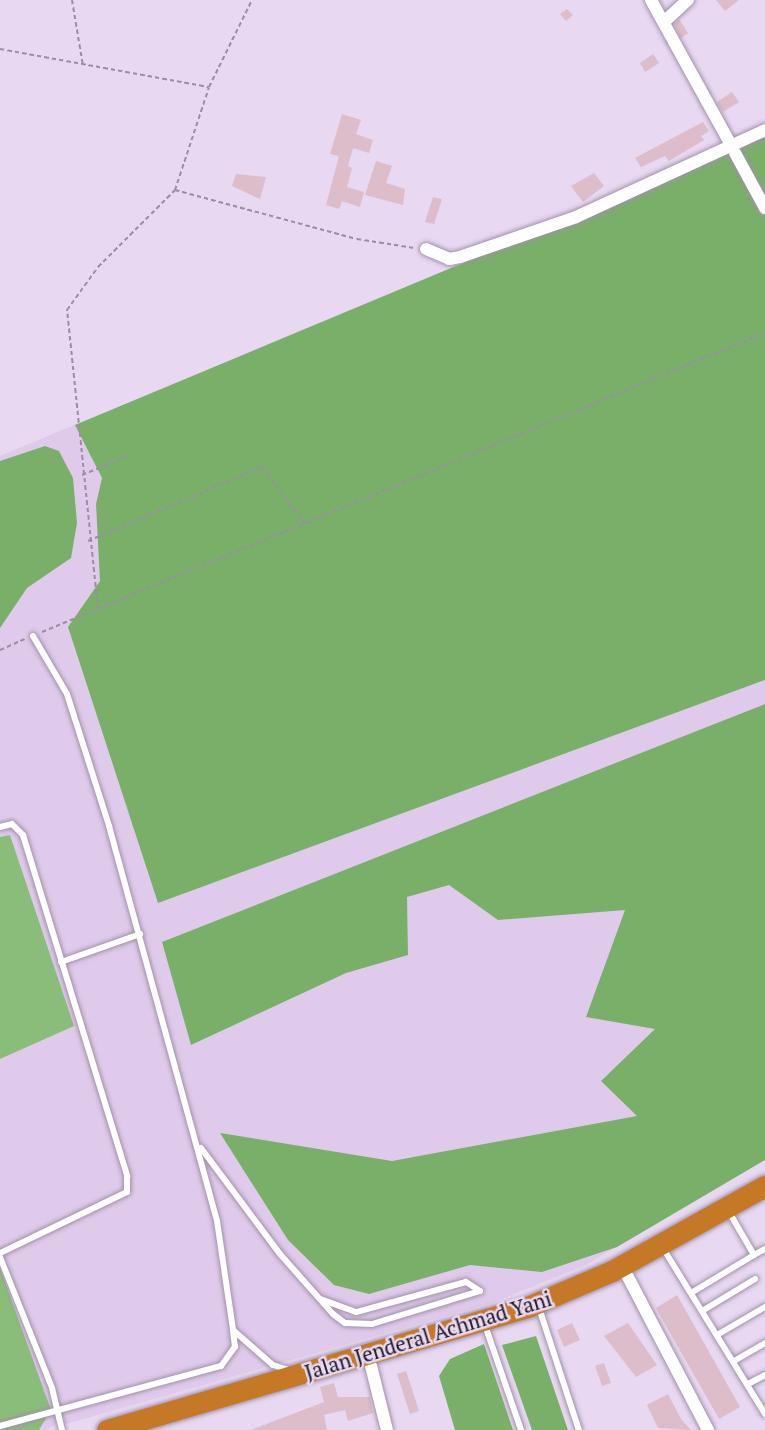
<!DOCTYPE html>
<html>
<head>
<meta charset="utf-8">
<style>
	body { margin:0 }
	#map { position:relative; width:765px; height:1430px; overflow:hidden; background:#e8d8f2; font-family:"PT Serif",serif }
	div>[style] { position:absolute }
	.built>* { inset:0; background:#dfcaeb }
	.green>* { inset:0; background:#8bbd7a }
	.forest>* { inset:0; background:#7aaf69 }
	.building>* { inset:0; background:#ddbdc9 }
	.path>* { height:2px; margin-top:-1px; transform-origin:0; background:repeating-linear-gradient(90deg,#9a8ea2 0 4.5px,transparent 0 7.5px) }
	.roads { filter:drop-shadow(0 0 2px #a191aa) drop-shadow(0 0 2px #a191aa) }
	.lane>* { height:6px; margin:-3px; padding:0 3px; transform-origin:3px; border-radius:3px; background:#fff }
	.street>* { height:12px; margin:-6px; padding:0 6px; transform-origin:6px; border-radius:6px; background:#fff }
	.highway>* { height:21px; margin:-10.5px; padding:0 10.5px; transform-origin:10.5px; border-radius:10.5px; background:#c57825 }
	span { translate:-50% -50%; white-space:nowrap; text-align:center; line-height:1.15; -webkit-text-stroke:5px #e8d8f2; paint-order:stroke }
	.street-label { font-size:21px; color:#1d1721 }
</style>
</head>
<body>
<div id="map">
	<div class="built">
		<i style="clip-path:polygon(765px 137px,765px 1160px,586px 1265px,492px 1303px,66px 1424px,59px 1421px,47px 1430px,0 1430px,0 456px)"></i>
	</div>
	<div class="green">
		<i style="clip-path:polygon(10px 835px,74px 1026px,0 1059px,0 837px)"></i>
		<i style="clip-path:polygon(0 1268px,51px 1410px,39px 1430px,0 1430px)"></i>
	</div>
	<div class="forest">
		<i style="clip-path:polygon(765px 137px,765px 680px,158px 903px,68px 627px,100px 581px,96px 504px,102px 478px,75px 425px)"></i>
		<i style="clip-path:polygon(45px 446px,59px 451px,73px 478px,77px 523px,71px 558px,27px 588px,0 628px,0 461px)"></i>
		<i style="clip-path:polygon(765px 704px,765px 1160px,617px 1247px,542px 1272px,470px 1265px,369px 1294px,334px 1285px,288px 1240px,220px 1133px,392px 1161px,637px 1116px,601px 1081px,655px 1029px,586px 1017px,625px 910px,498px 920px,449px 885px,407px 897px,408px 955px,346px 973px,191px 1045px,162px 942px)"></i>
		<i style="clip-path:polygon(536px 1336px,568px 1430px,532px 1430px,502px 1345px)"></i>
		<i style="clip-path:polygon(484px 1344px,513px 1430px,455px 1430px,439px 1376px,450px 1359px)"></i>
	</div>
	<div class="building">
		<i style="clip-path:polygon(716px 0,739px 0,725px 11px)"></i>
		<i style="clip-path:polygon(567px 9px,573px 15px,566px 21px,560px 14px)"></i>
		<i style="clip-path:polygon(679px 19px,688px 33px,681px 38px,674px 24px)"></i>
		<i style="clip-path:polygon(653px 54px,659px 63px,645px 72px,640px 63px)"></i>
		<i style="clip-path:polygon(732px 92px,739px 102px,723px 112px,717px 102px)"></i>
		<i style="clip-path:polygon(342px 114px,361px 120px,356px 134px,373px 140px,369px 153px,353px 148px,348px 166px,352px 168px,347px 187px,364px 192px,360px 207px,342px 201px,339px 209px,326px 205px,339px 156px,330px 154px)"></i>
		<i style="clip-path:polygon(703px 122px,709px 131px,701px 136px,704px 140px,669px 161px,665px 156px,641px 167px,635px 158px)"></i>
		<i style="clip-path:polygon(376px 161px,392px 166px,386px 183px,405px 189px,403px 205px,365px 195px)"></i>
		<i style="clip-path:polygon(594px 173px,604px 186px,583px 202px,571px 186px)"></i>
		<i style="clip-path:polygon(236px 174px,266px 177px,260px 199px,232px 186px)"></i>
		<i style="clip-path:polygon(433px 197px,442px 199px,434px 224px,425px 222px)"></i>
		<i style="clip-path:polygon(677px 1295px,740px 1407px,719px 1419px,656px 1308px)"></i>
		<i style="clip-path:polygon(572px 1323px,580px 1340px,564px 1347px,557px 1330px)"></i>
		<i style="clip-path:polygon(628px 1323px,657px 1365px,636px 1377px,604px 1336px)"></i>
		<i style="clip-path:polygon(604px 1363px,611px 1383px,602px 1386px,595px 1366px)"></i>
		<i style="clip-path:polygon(406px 1371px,419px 1411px,410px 1414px,397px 1374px)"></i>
		<i style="clip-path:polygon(334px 1383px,338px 1397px,370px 1397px,373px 1413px,348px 1421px,345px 1410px,324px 1415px,327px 1430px,251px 1430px,324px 1402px,320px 1387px)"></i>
		<i style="clip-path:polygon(668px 1394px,681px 1419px,691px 1430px,658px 1428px,647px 1405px)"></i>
	</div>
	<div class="path">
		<i style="left:72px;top:0;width:67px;rotate:80.5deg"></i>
		<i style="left:0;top:49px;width:212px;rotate:10.3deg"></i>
		<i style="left:175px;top:190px;width:188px;rotate:15.1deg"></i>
		<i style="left:357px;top:239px;width:58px;rotate:9deg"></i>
		<i style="left:82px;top:475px;width:50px;rotate:-22.4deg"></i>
		<i style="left:88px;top:541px;width:189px;rotate:-23deg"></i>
		<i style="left:262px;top:467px;width:71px;rotate:53deg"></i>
		<i style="left:98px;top:609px;width:301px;rotate:-95.9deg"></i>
		<i style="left:67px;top:310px;width:53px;rotate:-54.2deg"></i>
		<i style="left:98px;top:267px;width:109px;rotate:-45deg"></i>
		<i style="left:175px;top:190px;width:108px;rotate:-71.7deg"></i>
		<i style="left:209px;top:87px;width:97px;rotate:-63.7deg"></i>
		<i style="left:42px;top:632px;width:782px;rotate:-22.47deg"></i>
		<i style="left:0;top:650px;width:27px;rotate:-24deg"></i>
	</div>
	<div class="roads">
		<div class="lane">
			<i style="left:33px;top:636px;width:67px;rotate:59.6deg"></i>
			<i style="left:67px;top:694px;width:139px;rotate:72.3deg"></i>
			<i style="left:109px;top:826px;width:409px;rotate:74.7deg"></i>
			<i style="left:217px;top:1221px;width:110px;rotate:81.6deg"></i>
			<i style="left:233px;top:1330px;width:53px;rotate:41.2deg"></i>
			<i style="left:273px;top:1365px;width:16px;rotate:18deg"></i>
			<i style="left:0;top:827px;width:12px;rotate:-14deg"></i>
			<i style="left:12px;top:824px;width:16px;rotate:45deg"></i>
			<i style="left:23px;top:835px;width:357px;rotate:73deg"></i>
			<i style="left:127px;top:1176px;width:16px;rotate:90deg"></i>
			<i style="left:127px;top:1192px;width:141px;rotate:154.3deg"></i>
			<i style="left:61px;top:962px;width:84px;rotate:-19.5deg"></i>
			<i style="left:201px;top:1148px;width:132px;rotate:53.3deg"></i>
			<i style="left:280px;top:1254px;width:80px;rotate:48.5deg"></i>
			<i style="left:333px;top:1314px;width:15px;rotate:37deg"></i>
			<i style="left:345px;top:1323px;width:27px;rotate:2deg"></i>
			<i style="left:372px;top:1324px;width:113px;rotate:-17deg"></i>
			<i style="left:480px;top:1291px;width:17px;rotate:-147deg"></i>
			<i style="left:466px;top:1282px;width:114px;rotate:164.7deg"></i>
			<i style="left:356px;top:1312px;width:37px;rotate:-160deg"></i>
			<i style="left:666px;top:1253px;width:189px;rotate:58.4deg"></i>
			<i style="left:754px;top:1255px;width:13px;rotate:-29deg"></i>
			<i style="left:0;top:1257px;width:141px;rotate:68.3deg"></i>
			<i style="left:52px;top:1388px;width:43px;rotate:76.6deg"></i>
			<i style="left:691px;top:1293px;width:74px;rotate:-31.1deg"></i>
			<i style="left:754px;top:1255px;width:44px;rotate:-120.1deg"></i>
			<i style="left:702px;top:1311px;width:62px;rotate:-31.1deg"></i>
			<i style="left:541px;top:1314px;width:122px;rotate:71.9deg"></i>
			<i style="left:487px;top:1331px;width:105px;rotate:71deg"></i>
			<i style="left:717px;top:1335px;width:56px;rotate:-30.3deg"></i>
			<i style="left:734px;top:1361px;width:36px;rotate:-30deg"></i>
			<i style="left:748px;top:1384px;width:19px;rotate:-28deg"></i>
			<i style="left:0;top:1426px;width:229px;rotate:-15.2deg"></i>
			<i style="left:221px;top:1366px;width:24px;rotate:-54deg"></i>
			<i style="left:235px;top:1347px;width:16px;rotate:-97deg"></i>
		</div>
		<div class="street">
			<i style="left:651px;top:0;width:166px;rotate:61.1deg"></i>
			<i style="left:664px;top:22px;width:33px;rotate:-43deg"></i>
			<i style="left:735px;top:153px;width:63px;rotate:61.4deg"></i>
			<i style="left:426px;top:249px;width:25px;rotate:23deg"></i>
			<i style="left:449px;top:259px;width:11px;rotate:-10deg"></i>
			<i style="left:460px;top:257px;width:123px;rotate:-19deg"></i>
			<i style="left:576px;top:217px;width:208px;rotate:-24.7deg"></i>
			<i style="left:628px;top:1277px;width:173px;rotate:62.4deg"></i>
			<i style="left:371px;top:1366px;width:66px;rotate:76deg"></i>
		</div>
		<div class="highway">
			<i style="left:107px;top:1430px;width:441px;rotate:-16.3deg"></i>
			<i style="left:530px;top:1306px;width:89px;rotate:-23.1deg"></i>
			<i style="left:612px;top:1271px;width:175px;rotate:-29.1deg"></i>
		</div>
	</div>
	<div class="street-label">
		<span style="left:428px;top:1335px;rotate:-17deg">Jalan Jenderal Achmad Yani</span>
	</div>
</div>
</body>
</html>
